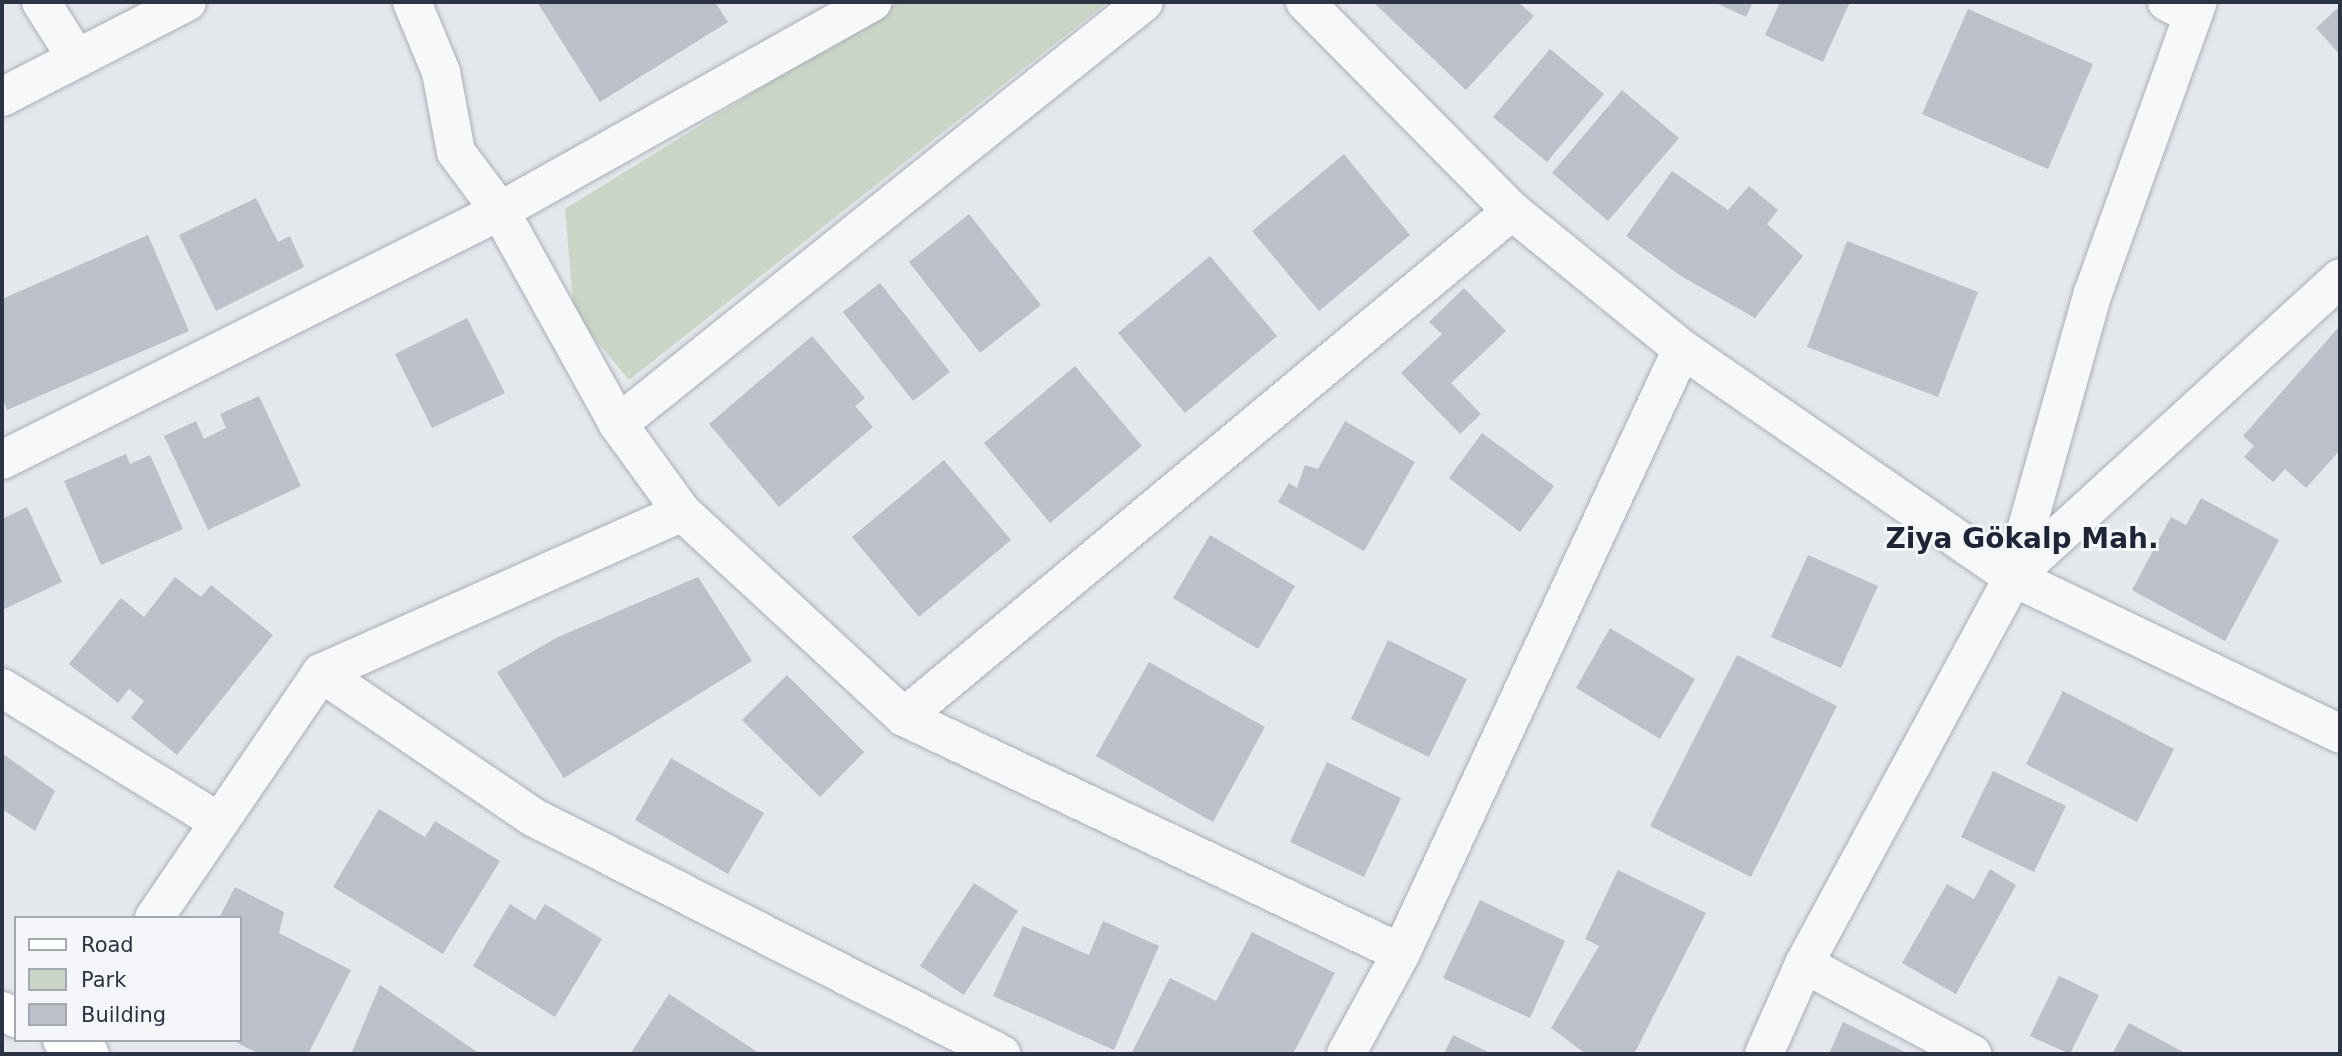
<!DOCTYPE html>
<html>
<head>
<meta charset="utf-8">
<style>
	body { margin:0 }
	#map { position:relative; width:2342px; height:1056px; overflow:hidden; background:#e4e7ec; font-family:"DejaVu Sans",sans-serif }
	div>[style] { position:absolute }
	.green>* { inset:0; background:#c9d6c5 }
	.building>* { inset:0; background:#bbc0ca }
	.roads { filter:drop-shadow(0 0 2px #a9aeb7) drop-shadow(0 0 2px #a9aeb7) }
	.minor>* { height:38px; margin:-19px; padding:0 19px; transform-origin:19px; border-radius:19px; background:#f7f8fa }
	.tertiary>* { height:38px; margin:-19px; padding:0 19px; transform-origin:19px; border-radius:19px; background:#f7f8fa }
	.secondary>* { height:38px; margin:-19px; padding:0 19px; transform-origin:19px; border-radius:19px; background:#fff }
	span { translate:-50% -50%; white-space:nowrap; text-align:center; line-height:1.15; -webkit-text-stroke:6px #f4f6f9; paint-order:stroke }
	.district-label { font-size:28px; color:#1d2536; font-weight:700 }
	.frame { position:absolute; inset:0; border:4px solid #2b3445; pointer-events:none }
	.legend { position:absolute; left:14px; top:916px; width:228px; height:126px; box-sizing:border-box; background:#f4f6f9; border:2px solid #a4a8b1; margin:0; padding:9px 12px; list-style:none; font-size:21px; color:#2b3445 }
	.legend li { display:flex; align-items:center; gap:14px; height:35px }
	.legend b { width:35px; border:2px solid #a4a8b1 }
</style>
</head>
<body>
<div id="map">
	<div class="green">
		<i style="clip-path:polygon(899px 2px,1108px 2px,629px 380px,574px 314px,565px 209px)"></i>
	</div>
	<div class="building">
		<i style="clip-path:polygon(537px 2px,715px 2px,728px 22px,600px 102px)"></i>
		<i style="clip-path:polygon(1373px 2px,1518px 2px,1534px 16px,1466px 90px)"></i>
		<i style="clip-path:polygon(1714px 2px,1753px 2px,1746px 17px)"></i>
		<i style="clip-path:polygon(1780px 2px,1850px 2px,1823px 62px,1765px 35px)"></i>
		<i style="clip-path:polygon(2340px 6px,2340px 55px,2316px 28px)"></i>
		<i style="clip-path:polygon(1968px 9px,2093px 64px,2048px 169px,1922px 114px)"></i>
		<i style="clip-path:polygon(1550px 49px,1604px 94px,1547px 162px,1493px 117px)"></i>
		<i style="clip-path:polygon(1622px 90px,1679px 138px,1608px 221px,1552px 173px)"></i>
		<i style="clip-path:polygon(1344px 154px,1410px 235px,1319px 311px,1252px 231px)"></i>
		<i style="clip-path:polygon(1672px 171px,1728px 210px,1749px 186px,1778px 210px,1767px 224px,1803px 256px,1755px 318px,1681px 276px,1626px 236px)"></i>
		<i style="clip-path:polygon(256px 198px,278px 242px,290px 236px,304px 267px,216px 311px,179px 235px)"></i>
		<i style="clip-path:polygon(969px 214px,1041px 305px,980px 353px,909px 262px)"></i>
		<i style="clip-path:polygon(148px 235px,189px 331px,7px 410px,2px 397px,2px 299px)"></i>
		<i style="clip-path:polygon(1847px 241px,1978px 292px,1938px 397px,1807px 347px)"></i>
		<i style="clip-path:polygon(1210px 256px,1277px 336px,1185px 413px,1118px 333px)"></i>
		<i style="clip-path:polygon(880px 283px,950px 372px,913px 401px,843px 312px)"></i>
		<i style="clip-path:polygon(1464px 288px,1506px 331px,1451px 383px,1481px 414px,1460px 434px,1401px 373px,1442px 334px,1429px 322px)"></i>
		<i style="clip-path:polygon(467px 318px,505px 393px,432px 428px,395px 354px)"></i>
		<i style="clip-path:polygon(2338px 328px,2340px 450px,2306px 488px,2285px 469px,2273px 482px,2244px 457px,2254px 446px,2243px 436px)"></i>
		<i style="clip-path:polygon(812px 336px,865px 398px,855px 406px,873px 427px,779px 507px,709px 424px)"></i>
		<i style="clip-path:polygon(1075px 366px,1142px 446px,1050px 523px,984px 443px)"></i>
		<i style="clip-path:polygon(259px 396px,301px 486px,208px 530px,164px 436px,196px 421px,204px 439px,226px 428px,220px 414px)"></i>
		<i style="clip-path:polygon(1345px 421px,1415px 462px,1364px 551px,1278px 502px,1289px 483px,1297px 488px,1305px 465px,1318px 469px)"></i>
		<i style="clip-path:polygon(1482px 433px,1554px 486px,1520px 532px,1449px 478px)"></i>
		<i style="clip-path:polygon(126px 454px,130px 464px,150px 455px,183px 529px,101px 565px,64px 481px)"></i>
		<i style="clip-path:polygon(944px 460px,1011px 540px,919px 617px,852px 537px)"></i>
		<i style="clip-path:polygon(2201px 498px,2279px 540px,2225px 641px,2132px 590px,2171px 517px,2186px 525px)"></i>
		<i style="clip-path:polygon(27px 507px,62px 582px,2px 610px,2px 519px)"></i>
		<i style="clip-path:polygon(1210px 535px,1295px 586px,1258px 649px,1173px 598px)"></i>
		<i style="clip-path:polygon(1808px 555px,1878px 586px,1841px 668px,1771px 637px)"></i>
		<i style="clip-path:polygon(175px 577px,201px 597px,211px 585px,273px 635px,177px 755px,131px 718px,144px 701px,129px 689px,118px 703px,69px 664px,121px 598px,144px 617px)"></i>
		<i style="clip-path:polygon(698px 577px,752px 661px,564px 778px,497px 672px,556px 638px)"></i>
		<i style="clip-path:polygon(1610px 628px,1695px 679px,1660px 739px,1576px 688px)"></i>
		<i style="clip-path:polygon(1388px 640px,1467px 679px,1429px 757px,1351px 719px)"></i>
		<i style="clip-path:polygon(1737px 655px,1837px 706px,1751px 877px,1650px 826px)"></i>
		<i style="clip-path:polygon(1149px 662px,1265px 727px,1213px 822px,1096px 756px)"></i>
		<i style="clip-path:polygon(787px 675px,864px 752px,820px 797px,742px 720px)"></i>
		<i style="clip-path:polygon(2063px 691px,2174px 749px,2137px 822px,2026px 764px)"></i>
		<i style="clip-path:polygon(2px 753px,55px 791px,35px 831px,2px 809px)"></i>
		<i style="clip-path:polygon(671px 758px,764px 813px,728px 874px,635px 820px)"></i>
		<i style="clip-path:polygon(1327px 762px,1401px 798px,1364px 877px,1290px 842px)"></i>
		<i style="clip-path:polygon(1993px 771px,2066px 806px,2034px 872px,1961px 837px)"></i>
		<i style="clip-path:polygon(379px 809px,425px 837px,435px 821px,500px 861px,443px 954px,333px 887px)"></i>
		<i style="clip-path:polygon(1990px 869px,2016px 885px,1956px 994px,1902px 963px,1947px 884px,1974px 899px)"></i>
		<i style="clip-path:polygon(1618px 870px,1706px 913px,1634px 1054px,1586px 1054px,1551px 1028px,1599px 946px,1585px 939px)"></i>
		<i style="clip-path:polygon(974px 883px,1018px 911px,964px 995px,920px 966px)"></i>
		<i style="clip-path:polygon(235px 887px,284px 912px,279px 933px,351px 970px,308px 1054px,259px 1054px,232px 1040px,240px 1040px,240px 918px,219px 918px)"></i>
		<i style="clip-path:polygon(1480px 900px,1565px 941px,1530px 1018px,1443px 978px)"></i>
		<i style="clip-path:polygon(510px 904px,535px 920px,545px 904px,602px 939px,555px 1017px,473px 966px)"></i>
		<i style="clip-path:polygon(1103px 921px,1159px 946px,1114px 1050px,993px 996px,1023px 926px,1089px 955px)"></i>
		<i style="clip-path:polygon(1252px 932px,1335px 973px,1293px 1054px,1131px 1054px,1170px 978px,1216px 1001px)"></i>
		<i style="clip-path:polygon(2059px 976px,2099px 995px,2070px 1054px,2030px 1036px)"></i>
		<i style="clip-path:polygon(380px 985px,480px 1054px,351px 1054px)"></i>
		<i style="clip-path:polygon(669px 994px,759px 1053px,758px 1054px,630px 1054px)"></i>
		<i style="clip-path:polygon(1843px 1022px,1909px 1054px,1829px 1054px)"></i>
		<i style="clip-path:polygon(2129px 1023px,2187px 1054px,2112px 1054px)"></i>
		<i style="clip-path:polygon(1453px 1035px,1492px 1054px,1444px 1054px)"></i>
	</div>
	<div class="roads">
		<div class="minor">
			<i style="left:41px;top:2px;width:67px;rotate:57.7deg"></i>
			<i style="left:412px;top:2px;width:76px;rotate:67.5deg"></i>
			<i style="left:441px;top:72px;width:81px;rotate:79.4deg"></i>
			<i style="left:456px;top:152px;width:74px;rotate:53.3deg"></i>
			<i style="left:500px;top:211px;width:244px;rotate:61deg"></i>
			<i style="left:618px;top:424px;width:109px;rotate:54deg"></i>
			<i style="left:682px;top:512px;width:302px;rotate:42.7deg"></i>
			<i style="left:904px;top:717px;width:550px;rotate:25.4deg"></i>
			<i style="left:1305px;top:2px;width:294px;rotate:45.3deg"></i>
			<i style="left:1512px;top:211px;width:219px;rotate:39.1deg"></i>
			<i style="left:1682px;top:349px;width:402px;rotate:34.6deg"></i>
			<i style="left:2013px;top:577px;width:363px;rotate:25.6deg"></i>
			<i style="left:2167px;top:2px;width:29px;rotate:27deg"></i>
			<i style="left:2px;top:97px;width:208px;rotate:-27.2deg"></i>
			<i style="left:618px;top:424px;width:674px;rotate:-38.74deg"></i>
			<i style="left:2px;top:460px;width:557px;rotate:-26.57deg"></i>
			<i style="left:500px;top:211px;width:427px;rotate:-29.3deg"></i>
			<i style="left:2013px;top:577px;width:443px;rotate:-42.4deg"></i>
			<i style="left:321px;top:673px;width:256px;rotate:34.2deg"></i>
			<i style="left:533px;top:817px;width:525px;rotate:26.86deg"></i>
			<i style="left:2px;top:688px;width:255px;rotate:31.7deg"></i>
			<i style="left:904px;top:717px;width:791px;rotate:-39.77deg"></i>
			<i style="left:154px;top:918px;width:297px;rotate:-55.7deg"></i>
			<i style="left:321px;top:673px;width:395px;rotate:-24deg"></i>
			<i style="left:1804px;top:964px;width:191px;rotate:28.2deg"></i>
			<i style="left:1346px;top:1054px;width:115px;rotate:-61.4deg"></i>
			<i style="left:1401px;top:953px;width:666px;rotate:-65.05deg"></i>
		</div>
		<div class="tertiary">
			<i style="left:1764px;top:1054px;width:98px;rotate:-66deg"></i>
			<i style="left:1804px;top:964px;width:440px;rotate:-61.6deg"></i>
			<i style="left:2013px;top:577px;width:295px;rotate:-74.3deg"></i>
			<i style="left:2093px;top:293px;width:309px;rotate:-70.2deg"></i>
		</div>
		<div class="secondary">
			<i style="left:2px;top:1011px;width:16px;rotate:27deg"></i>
			<i style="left:62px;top:1040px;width:31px;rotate:27deg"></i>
		</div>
	</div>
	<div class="district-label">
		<span style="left:2022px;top:539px">Ziya Gökalp Mah.</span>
	</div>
	<div class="frame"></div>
	<ul class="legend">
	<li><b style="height:9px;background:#fff"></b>Road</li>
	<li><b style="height:19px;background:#c9d6c5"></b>Park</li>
	<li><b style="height:19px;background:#bbc0ca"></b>Building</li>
	</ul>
</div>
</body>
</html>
